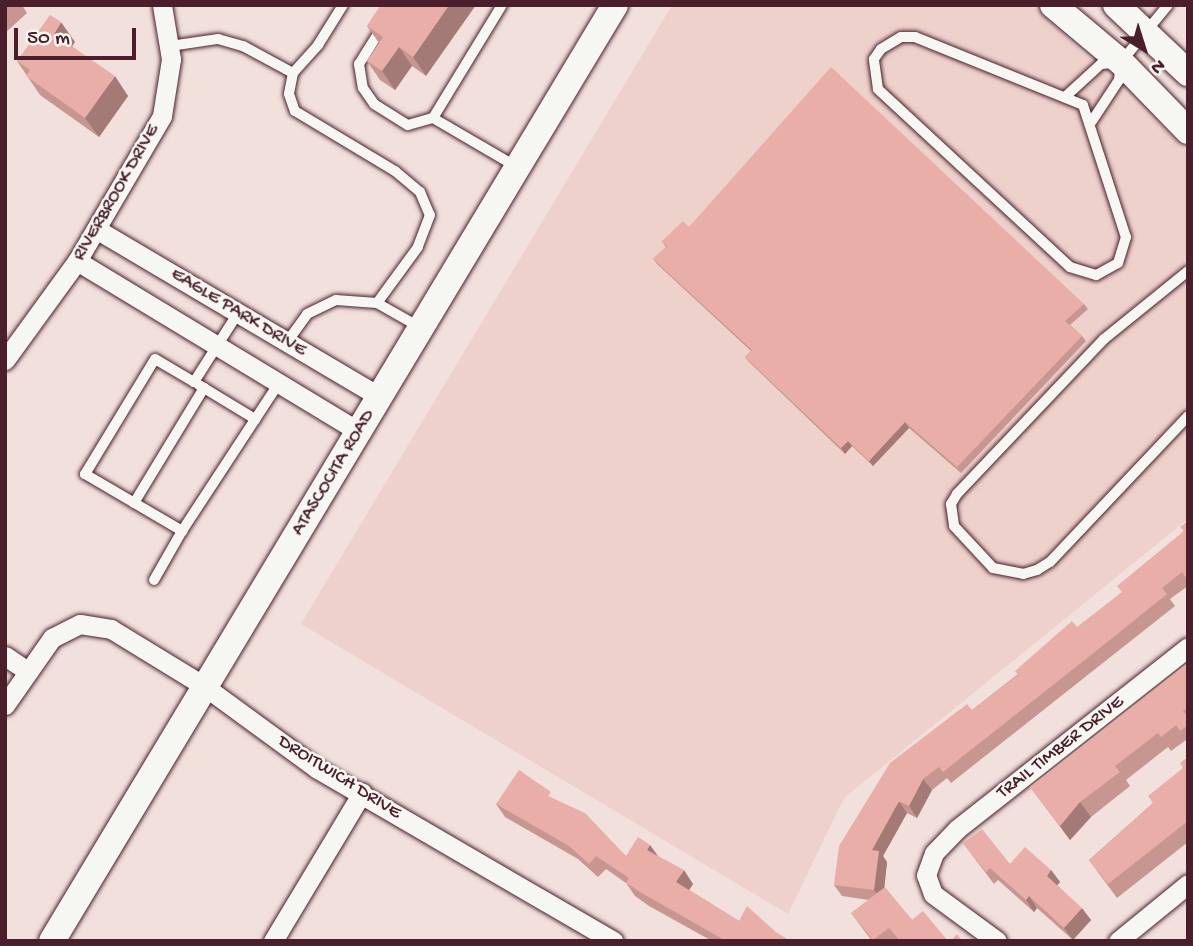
<!DOCTYPE html>
<html>
<head>
<meta charset="utf-8">
<style>
	body { margin:0 }
	#map { position:relative; width:1193px; height:946px; overflow:hidden; background:#f2e0dc; font-family:"Gochi Hand",sans-serif }
	div>[style] { position:absolute }
	.built>* { inset:0; background:#efd1cc }
	.roads { filter:drop-shadow(0 0 2px #4a1f2b) drop-shadow(0 0 2px #4a1f2b) }
	.lane>* { height:10px; margin:-5px; padding:0 5px; transform-origin:5px; border-radius:5px; background:#f6f6f2 }
	.street>* { height:19px; margin:-9.5px; padding:0 9.5px; transform-origin:9.5px; border-radius:9.5px; background:#f6f6f2 }
	.secondary>* { height:26px; margin:-13px; padding:0 13px; transform-origin:13px; border-radius:13px; background:#f6f6f2 }
	.wall>* { inset:0; background:#c89690 }
	.shaded-wall>* { inset:0; background:#a37a76 }
	.building>* { inset:0; background:#e9aea8 }
	span { translate:-50% -50%; white-space:nowrap; text-align:center; line-height:1.15; -webkit-text-stroke:5px #f6f6f2; paint-order:stroke }
	.street-label { font-size:19px; color:#4a1f2b }
	.frame { position:absolute; inset:0; border:7px solid #4a1f2b; pointer-events:none }
	.north { position:absolute; left:1109px; top:14px; width:70px; height:70px; -webkit-text-stroke:5px #f6f6f2; paint-order:stroke; rotate:142deg; font-size:19px; font-weight:700; line-height:28px; text-align:center; color:#4a1f2b }
	.north::after { content:''; display:block; margin:auto; width:24px; height:32px; background:#4a1f2b; clip-path:polygon(50% 0,100% 100%,50% 72%,0 100%) }
	.scale { position:absolute; left:14px; top:28px; width:122px; height:32px; box-sizing:border-box; border:4px solid #4a1f2b; border-top:0; padding-left:9px; font-size:21px; line-height:24px; white-space:nowrap; color:#4a1f2b; -webkit-text-stroke:5px #f6f6f2; paint-order:stroke }
</style>
</head>
<body>
<div id="map">
	<div class="built">
		<i style="clip-path:polygon(672px 5px,1032px 5px,1188px 152px,1188px 519px,844px 798px,788px 914px,301px 624px)"></i>
	</div>
	<div class="roads">
		<div class="lane">
			<i style="left:396px;top:5px;width:70px;rotate:122.1deg"></i>
			<i style="left:359px;top:64px;width:24px;rotate:81deg"></i>
			<i style="left:363px;top:88px;width:19px;rotate:55deg"></i>
			<i style="left:374px;top:104px;width:40px;rotate:32deg"></i>
			<i style="left:408px;top:125px;width:26px;rotate:-16deg"></i>
			<i style="left:502px;top:5px;width:132px;rotate:121.4deg"></i>
			<i style="left:433px;top:118px;width:95px;rotate:30.3deg"></i>
			<i style="left:901px;top:37px;width:14px"></i>
			<i style="left:915px;top:37px;width:181px;rotate:22deg"></i>
			<i style="left:1083px;top:105px;width:139px;rotate:72deg"></i>
			<i style="left:1126px;top:237px;width:27px;rotate:107deg"></i>
			<i style="left:1118px;top:263px;width:25px;rotate:151deg"></i>
			<i style="left:1096px;top:275px;width:27px;rotate:-163deg"></i>
			<i style="left:1070px;top:267px;width:262px;rotate:-137.2deg"></i>
			<i style="left:878px;top:89px;width:30px;rotate:-98deg"></i>
			<i style="left:874px;top:59px;width:12px;rotate:-55deg"></i>
			<i style="left:881px;top:49px;width:23px;rotate:-31deg"></i>
			<i style="left:170px;top:46px;width:49px;rotate:-8.3deg"></i>
			<i style="left:218px;top:39px;width:26px;rotate:16deg"></i>
			<i style="left:243px;top:46px;width:57px;rotate:28.4deg"></i>
			<i style="left:293px;top:73px;width:38px;rotate:-48deg"></i>
			<i style="left:318px;top:45px;width:47px;rotate:-58deg"></i>
			<i style="left:293px;top:73px;width:21px;rotate:101deg"></i>
			<i style="left:289px;top:94px;width:18px;rotate:71deg"></i>
			<i style="left:295px;top:111px;width:117px;rotate:31deg"></i>
			<i style="left:395px;top:171px;width:33px;rotate:40deg"></i>
			<i style="left:420px;top:192px;width:25px;rotate:67deg"></i>
			<i style="left:430px;top:215px;width:34px;rotate:111deg"></i>
			<i style="left:418px;top:247px;width:69px;rotate:126.2deg"></i>
			<i style="left:1065px;top:97px;width:49px;rotate:-42.5deg"></i>
			<i style="left:1101px;top:64px;width:12px;rotate:-5deg"></i>
			<i style="left:1092px;top:121px;width:49px;rotate:-56.6deg"></i>
			<i style="left:1119px;top:80px;width:18px;rotate:-84deg"></i>
			<i style="left:1121px;top:62px;width:74px;rotate:-50.5deg"></i>
			<i style="left:1188px;top:271px;width:108px;rotate:141deg"></i>
			<i style="left:1104px;top:339px;width:214px;rotate:133.5deg"></i>
			<i style="left:957px;top:494px;width:12px;rotate:121deg"></i>
			<i style="left:951px;top:504px;width:22px;rotate:82deg"></i>
			<i style="left:954px;top:526px;width:57px;rotate:47.1deg"></i>
			<i style="left:993px;top:568px;width:31px;rotate:11deg"></i>
			<i style="left:1023px;top:574px;width:15px;rotate:-16deg"></i>
			<i style="left:1037px;top:570px;width:15px;rotate:-32deg"></i>
			<i style="left:1050px;top:562px;width:201px;rotate:-46.6deg"></i>
			<i style="left:238px;top:313px;width:82px;rotate:122.5deg"></i>
			<i style="left:194px;top:382px;width:45px;rotate:-149.5deg"></i>
			<i style="left:155px;top:359px;width:135px;rotate:121.3deg"></i>
			<i style="left:85px;top:474px;width:113px;rotate:30.4deg"></i>
			<i style="left:182px;top:531px;width:177px;rotate:-56.8deg"></i>
			<i style="left:287px;top:342px;width:34px;rotate:-54deg"></i>
			<i style="left:307px;top:314px;width:32px;rotate:-26deg"></i>
			<i style="left:336px;top:300px;width:41px;rotate:4.2deg"></i>
			<i style="left:377px;top:303px;width:51px;rotate:29.6deg"></i>
			<i style="left:199px;top:385px;width:66px;rotate:31.3deg"></i>
			<i style="left:134px;top:503px;width:135px;rotate:-58.7deg"></i>
			<i style="left:154px;top:580px;width:56px;rotate:-60.3deg"></i>
		</div>
		<div class="street">
			<i style="left:96px;top:229px;width:330px;rotate:30.6deg"></i>
			<i style="left:77px;top:261px;width:330px;rotate:31.2deg"></i>
			<i style="left:5px;top:360px;width:122px;rotate:-54deg"></i>
			<i style="left:77px;top:261px;width:168px;rotate:-59.6deg"></i>
			<i style="left:162px;top:116px;width:58px;rotate:-81deg"></i>
			<i style="left:171px;top:59px;width:55px;rotate:-99.5deg"></i>
			<i style="left:5px;top:656px;width:25px;rotate:34deg"></i>
			<i style="left:5px;top:705px;width:82px;rotate:-55deg"></i>
			<i style="left:52px;top:638px;width:31px;rotate:-27deg"></i>
			<i style="left:80px;top:624px;width:31px;rotate:9deg"></i>
			<i style="left:111px;top:629px;width:109px;rotate:31.5deg"></i>
			<i style="left:204px;top:686px;width:139px;rotate:36.2deg"></i>
			<i style="left:316px;top:768px;width:344px;rotate:30.2deg"></i>
			<i style="left:273px;top:941px;width:173px;rotate:-59deg"></i>
			<i style="left:997px;top:941px;width:79px;rotate:-143.7deg"></i>
			<i style="left:933px;top:894px;width:20px;rotate:-110deg"></i>
			<i style="left:926px;top:875px;width:23px;rotate:-70deg"></i>
			<i style="left:934px;top:853px;width:33px;rotate:-46deg"></i>
			<i style="left:957px;top:829px;width:294px;rotate:-38.2deg"></i>
			<i style="left:1118px;top:941px;width:90px;rotate:-39.2deg"></i>
		</div>
		<div class="secondary">
			<i style="left:1053px;top:5px;width:89px;rotate:40deg"></i>
			<i style="left:1121px;top:62px;width:96px;rotate:45.8deg"></i>
			<i style="left:1116px;top:5px;width:99px;rotate:43.4deg"></i>
			<i style="left:52px;top:941px;width:1092px;rotate:-58.97deg"></i>
		</div>
	</div>
	<div class="wall">
		<i style="clip-path:polygon(5px 5px,22px 5px,27px 13px,5px 33px)"></i>
		<i style="clip-path:polygon(381px 5px,426px 76px,412px 66px,395px 90px,380px 80px,367px 61px,379px 43px,367px 26px)"></i>
		<i style="clip-path:polygon(75px 42px,72px 46px,128px 96px,99px 137px,40px 95px,17px 61px)"></i>
		<i style="clip-path:polygon(689px 227px,1084px 304px,1088px 309px,1070px 325px,1082px 336px,1086px 341px,961px 473px,909px 428px,873px 466px,852px 446px,845px 454px,749px 362px,745px 357px,751px 351px,657px 264px,653px 259px,666px 247px,662px 241px)"></i>
		<i style="clip-path:polygon(1188px 521px,1188px 586px,1170px 599px,1175px 606px,951px 783px,947px 778px,932px 790px,917px 818px,907px 813px,883px 856px,887px 862px,884px 887px,912px 920px,948px 941px,872px 941px,851px 913px,869px 900px,842px 896px,834px 885px,972px 710px,1122px 593px,1183px 532px)"></i>
		<i style="clip-path:polygon(1188px 663px,1188px 742px,1186px 740px,1171px 751px,1168px 747px,1126px 780px,1130px 786px,1091px 817px,1070px 840px,1030px 787px)"></i>
		<i style="clip-path:polygon(1188px 757px,1188px 842px,1117px 898px,1089px 860px,1153px 803px,1183px 768px)"></i>
		<i style="clip-path:polygon(556px 800px,626px 856px,650px 845px,658px 856px,693px 884px,689px 890px,739px 921px,777px 933px,790px 941px,712px 941px,649px 906px,635px 896px,626px 883px,606px 869px,598px 877px,578px 859px,505px 817px,496px 804px)"></i>
		<i style="clip-path:polygon(963px 843px,1010px 864px,1051px 870px,1060px 882px,1057px 885px,1091px 920px,1073px 940px,1037px 908px,1034px 912px,998px 880px,994px 884px)"></i>
	</div>
	<div class="shaded-wall">
		<i style="clip-path:polygon(449px 5px,476px 5px,426px 76px,413px 57px)"></i>
		<i style="clip-path:polygon(61px 22px,75px 42px,67px 53px,54px 34px)"></i>
		<i style="clip-path:polygon(399px 47px,412px 66px,395px 90px,382px 71px)"></i>
		<i style="clip-path:polygon(115px 76px,128px 96px,99px 137px,85px 118px)"></i>
		<i style="clip-path:polygon(905px 422px,909px 428px,873px 466px,869px 461px)"></i>
		<i style="clip-path:polygon(848px 441px,852px 446px,845px 454px,841px 448px)"></i>
		<i style="clip-path:polygon(923px 779px,932px 790px,917px 818px,909px 806px)"></i>
		<i style="clip-path:polygon(899px 801px,907px 813px,883px 856px,887px 862px,883px 901px,874px 890px,872px 850px)"></i>
		<i style="clip-path:polygon(1080px 802px,1091px 817px,1070px 840px,1060px 826px)"></i>
		<i style="clip-path:polygon(650px 845px,659px 858px,647px 850px)"></i>
		<i style="clip-path:polygon(684px 870px,693px 884px,686px 895px,676px 882px)"></i>
		<i style="clip-path:polygon(1051px 870px,1060px 882px,1055px 888px,1047px 876px)"></i>
		<i style="clip-path:polygon(1029px 896px,1037px 908px,1034px 912px,1026px 900px)"></i>
		<i style="clip-path:polygon(1082px 908px,1091px 920px,1073px 940px,1064px 928px)"></i>
	</div>
	<div class="building">
		<i style="clip-path:polygon(381px 5px,449px 5px,413px 57px,399px 47px,382px 71px,367px 61px,383px 37px,367px 26px)"></i>
		<i style="clip-path:polygon(50px 15px,61px 22px,54px 34px,115px 76px,85px 118px,26px 76px,30px 70px,17px 61px)"></i>
		<i style="clip-path:polygon(831px 67px,1084px 304px,1065px 321px,1082px 336px,957px 467px,905px 422px,869px 461px,848px 441px,841px 448px,745px 357px,752px 350px,653px 259px,667px 246px,662px 241px,683px 221px,689px 227px)"></i>
		<i style="clip-path:polygon(1188px 521px,1188px 578px,1187px 579px,1182px 572px,1162px 588px,1167px 594px,1096px 651px,943px 772px,939px 767px,923px 779px,909px 806px,899px 801px,872px 850px,879px 851px,874px 890px,834px 885px,839px 846px,890px 763px,967px 704px,972px 710px,1018px 675px,1015px 671px,1072px 621px,1077px 627px,1122px 592px,1117px 586px,1184px 531px,1180px 527px)"></i>
		<i style="clip-path:polygon(1188px 663px,1188px 708px,1183px 711px,1188px 717px,1188px 725px,1180px 731px,1176px 725px,1161px 737px,1158px 733px,1115px 766px,1120px 772px,1080px 802px,1060px 826px,1030px 787px)"></i>
		<i style="clip-path:polygon(1188px 757px,1188px 821px,1108px 884px,1089px 860px,1153px 803px,1148px 796px,1183px 768px,1180px 763px)"></i>
		<i style="clip-path:polygon(519px 770px,551px 792px,548px 796px,585px 813px,626px 856px,638px 837px,650px 845px,647px 850px,684px 870px,676px 882px,739px 921px,747px 906px,777px 933px,790px 941px,726px 941px,640px 892px,626px 883px,629px 878px,596px 856px,589px 864px,569px 846px,496px 804px)"></i>
		<i style="clip-path:polygon(982px 829px,1010px 864px,1025px 847px,1051px 870px,1047px 876px,1082px 908px,1064px 928px,1029px 896px,1026px 900px,990px 868px,986px 872px,963px 843px)"></i>
		<i style="clip-path:polygon(885px 887px,912px 920px,923px 911px,948px 941px,900px 941px,889px 928px,873px 940px,851px 913px)"></i>
		<i style="clip-path:polygon(957px 934px,962px 941px,951px 941px)"></i>
	</div>
	<div class="street-label">
		<span style="left:117px;top:193px;rotate:-60deg">RIVERBROOK DRIVE</span>
		<span style="left:238px;top:313px;rotate:31deg">EAGLE PARK DRIVE</span>
		<span style="left:334px;top:473px;rotate:-59deg">ATASCOCITA ROAD</span>
		<span style="left:1061px;top:748px;rotate:-38deg">TRAIL TIMBER DRIVE</span>
		<span style="left:339px;top:778px;rotate:32deg">DROITWICH DRIVE</span>
	</div>
	<div class="frame"></div>
	<div class="north">N</div>
	<div class="scale">50 m</div>
</div>
</body>
</html>
